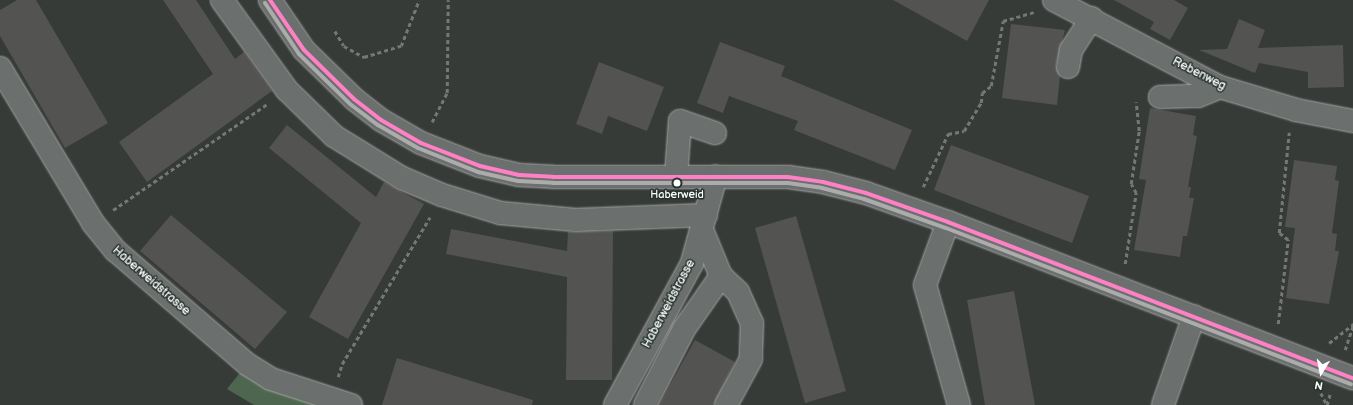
<!DOCTYPE html>
<html>
<head>
<meta charset="utf-8">
<style>
	body { margin:0 }
	#map { position:relative; width:1353px; height:405px; overflow:hidden; background:#373b38; font-family:"Balsamiq Sans",sans-serif }
	div>[style] { position:absolute }
	.green>* { inset:0; background:#4e6650 }
	.building>* { inset:0; background:#535351 }
	.path>* { height:2.5px; margin-top:-1.25px; transform-origin:0; background:repeating-linear-gradient(90deg,#757776 0 4px,transparent 0 7px) }
	.roads { filter:drop-shadow(0 0 1px #a5a7a5) drop-shadow(0 0 1px #a5a7a5) }
	.minor>* { height:22px; margin:-11px; padding:0 11px; transform-origin:11px; border-radius:11px; background:#6b6f6d }
	.bus-1>* { height:4px; margin:-2px; padding:0 2px; transform-origin:2px; border-radius:2px; background:#ff80c5 }
	.bus-2>* { height:4px; margin:-2px; padding:0 2px; transform-origin:2px; border-radius:2px; background:#acacac }
	.dots>* { width:11px; height:11px; translate:-50% -50%; box-sizing:border-box; border:2px solid #26332d; border-radius:50% }
	span { translate:-50% -50%; white-space:nowrap; text-align:center; line-height:1.15; -webkit-text-stroke:3px #26332d; paint-order:stroke }
	.bus-label { font-size:11px; color:#fff }
	.street-label { font-size:12px; color:#fff }
	.north { position:absolute; left:1301px; top:353px; width:40px; height:40px; -webkit-text-stroke:3px #26332d; paint-order:stroke; rotate:190deg; font-size:11px; font-weight:700; line-height:16px; text-align:center; color:#fff }
	.north::after { content:''; display:block; margin:auto; width:14px; height:18px; background:#fff; clip-path:polygon(50% 0,100% 100%,50% 72%,0 100%) }
</style>
</head>
<body>
<div id="map">
	<div class="green">
		<i style="clip-path:polygon(247px 364px,352px 405px,254px 405px,227px 389px)"></i>
	</div>
	<div class="building">
		<i style="clip-path:polygon(17px 0,36px 0,108px 123px,65px 148px,0 36px,0 10px)"></i>
		<i style="clip-path:polygon(163px 0,196px 0,235px 59px,244px 52px,272px 91px,147px 182px,119px 142px,213px 74px)"></i>
		<i style="clip-path:polygon(893px 0,989px 0,967px 41px)"></i>
		<i style="clip-path:polygon(1114px 0,1174px 0,1188px 8px,1170px 40px,1150px 29px,1154px 22px)"></i>
		<i style="clip-path:polygon(1239px 19px,1265px 30px,1258px 48px,1343px 45px,1344px 87px,1308px 88px,1308px 72px,1259px 63px,1255px 73px,1199px 50px,1227px 49px)"></i>
		<i style="clip-path:polygon(1011px 24px,1065px 30px,1056px 65px,1060px 76px,1057px 105px,1002px 98px)"></i>
		<i style="clip-path:polygon(720px 42px,785px 66px,781px 76px,912px 130px,895px 170px,794px 130px,798px 121px,729px 96px,723px 113px,697px 103px)"></i>
		<i style="clip-path:polygon(599px 62px,664px 87px,647px 131px,608px 116px,602px 134px,576px 124px)"></i>
		<i style="clip-path:polygon(1150px 108px,1196px 116px,1193px 135px,1197px 136px,1188px 187px,1191px 187px,1189px 198px,1194px 198px,1187px 236px,1183px 236px,1180px 257px,1134px 250px,1146px 180px,1139px 179px)"></i>
		<i style="clip-path:polygon(287px 125px,376px 197px,384px 182px,424px 204px,348px 339px,309px 317px,361px 223px,269px 148px)"></i>
		<i style="clip-path:polygon(951px 145px,1089px 196px,1072px 243px,934px 190px)"></i>
		<i style="clip-path:polygon(1294px 160px,1337px 166px,1335px 180px,1339px 181px,1332px 233px,1337px 234px,1335px 251px,1339px 251px,1329px 304px,1286px 298px,1295px 228px,1285px 227px)"></i>
		<i style="clip-path:polygon(171px 215px,287px 312px,255px 349px,140px 251px)"></i>
		<i style="clip-path:polygon(796px 216px,846px 391px,805px 403px,755px 228px)"></i>
		<i style="clip-path:polygon(451px 229px,567px 251px,568px 232px,613px 231px,612px 380px,566px 380px,567px 277px,446px 254px)"></i>
		<i style="clip-path:polygon(1014px 291px,1035px 405px,985px 405px,967px 300px)"></i>
		<i style="clip-path:polygon(695px 340px,735px 362px,714px 405px,659px 405px)"></i>
		<i style="clip-path:polygon(397px 358px,533px 400px,532px 405px,382px 405px)"></i>
	</div>
	<div class="path">
		<i style="left:335px;top:31px;width:17px;rotate:59deg"></i>
		<i style="left:344px;top:46px;width:23px;rotate:29deg"></i>
		<i style="left:364px;top:57px;width:39px;rotate:-17deg"></i>
		<i style="left:401px;top:46px;width:49px;rotate:-68.6deg"></i>
		<i style="left:432px;top:122px;width:33px;rotate:-63deg"></i>
		<i style="left:447px;top:93px;width:93px;rotate:-89.4deg"></i>
		<i style="left:923px;top:187px;width:59px;rotate:-64.7deg"></i>
		<i style="left:948px;top:134px;width:16px;rotate:-11deg"></i>
		<i style="left:964px;top:131px;width:33px;rotate:-59deg"></i>
		<i style="left:981px;top:103px;width:10px;rotate:-84deg"></i>
		<i style="left:982px;top:93px;width:11px;rotate:-38deg"></i>
		<i style="left:991px;top:86px;width:66px;rotate:-79.5deg"></i>
		<i style="left:1003px;top:21px;width:32px;rotate:-16deg"></i>
		<i style="left:113px;top:210px;width:187px;rotate:-34.5deg"></i>
		<i style="left:1125px;top:264px;width:72px;rotate:-81.2deg"></i>
		<i style="left:1136px;top:193px;width:10px;rotate:-119deg"></i>
		<i style="left:1131px;top:184px;width:54px;rotate:-81.4deg"></i>
		<i style="left:1139px;top:131px;width:29px;rotate:-96deg"></i>
		<i style="left:1278px;top:324px;width:85px;rotate:-83.2deg"></i>
		<i style="left:1288px;top:240px;width:11px;rotate:-142deg"></i>
		<i style="left:1279px;top:233px;width:101px;rotate:-84.3deg"></i>
		<i style="left:1329px;top:343px;width:31px;rotate:-38deg"></i>
		<i style="left:1345px;top:350px;width:26px;rotate:-72deg"></i>
		<i style="left:338px;top:377px;width:14px;rotate:-73deg"></i>
		<i style="left:342px;top:364px;width:171px;rotate:-59.1deg"></i>
		<i style="left:1321px;top:393px;width:13px;rotate:63deg"></i>
		<i style="left:1327px;top:405px;width:11px;rotate:-75deg"></i>
	</div>
	<div class="roads">
		<div class="minor">
			<i style="left:222px;top:0;width:111px;rotate:54.2deg"></i>
			<i style="left:287px;top:90px;width:66px;rotate:44.4deg"></i>
			<i style="left:334px;top:136px;width:80px;rotate:31.7deg"></i>
			<i style="left:402px;top:178px;width:43px;rotate:23deg"></i>
			<i style="left:442px;top:195px;width:61px;rotate:17.2deg"></i>
			<i style="left:500px;top:213px;width:76px;rotate:5.3deg"></i>
			<i style="left:576px;top:220px;width:130px;rotate:-2.2deg"></i>
			<i style="left:270px;top:0;width:60px;rotate:55.8deg"></i>
			<i style="left:304px;top:50px;width:70px;rotate:44.4deg"></i>
			<i style="left:354px;top:99px;width:34px;rotate:38deg"></i>
			<i style="left:381px;top:120px;width:46px;rotate:29.9deg"></i>
			<i style="left:421px;top:143px;width:63px;rotate:21.3deg"></i>
			<i style="left:480px;top:166px;width:40px;rotate:13deg"></i>
			<i style="left:519px;top:175px;width:34px;rotate:3deg"></i>
			<i style="left:553px;top:177px;width:235px"></i>
			<i style="left:788px;top:177px;width:35px;rotate:8deg"></i>
			<i style="left:823px;top:182px;width:44px;rotate:14.3deg"></i>
			<i style="left:866px;top:193px;width:87px;rotate:19.5deg"></i>
			<i style="left:948px;top:222px;width:434px;rotate:21.1deg"></i>
			<i style="left:1054px;top:0;width:187px;rotate:27.7deg"></i>
			<i style="left:1220px;top:87px;width:79px;rotate:16.8deg"></i>
			<i style="left:1296px;top:110px;width:58px;rotate:10.9deg"></i>
			<i style="left:1068px;top:67px;width:17px;rotate:-80deg"></i>
			<i style="left:1071px;top:50px;width:38px;rotate:-57deg"></i>
			<i style="left:0;top:68px;width:181px;rotate:59deg"></i>
			<i style="left:93px;top:223px;width:36px;rotate:51deg"></i>
			<i style="left:116px;top:251px;width:173px;rotate:40.8deg"></i>
			<i style="left:247px;top:364px;width:28px;rotate:32deg"></i>
			<i style="left:271px;top:379px;width:84px;rotate:18deg"></i>
			<i style="left:1160px;top:97px;width:38px;rotate:-2deg"></i>
			<i style="left:1198px;top:96px;width:24px;rotate:-22deg"></i>
			<i style="left:676px;top:176px;width:55px;rotate:-85.8deg"></i>
			<i style="left:680px;top:121px;width:37px;rotate:19deg"></i>
			<i style="left:948px;top:222px;width:67px;rotate:110.1deg"></i>
			<i style="left:925px;top:285px;width:125px;rotate:74.2deg"></i>
			<i style="left:702px;top:230px;width:50px;rotate:67.6deg"></i>
			<i style="left:721px;top:276px;width:23px;rotate:43deg"></i>
			<i style="left:738px;top:292px;width:34px;rotate:66deg"></i>
			<i style="left:752px;top:323px;width:36px;rotate:92deg"></i>
			<i style="left:751px;top:359px;width:52px;rotate:118.5deg"></i>
			<i style="left:615px;top:405px;width:162px;rotate:-61.5deg"></i>
			<i style="left:692px;top:263px;width:90px;rotate:-74.6deg"></i>
			<i style="left:645px;top:405px;width:85px;rotate:-62.8deg"></i>
			<i style="left:684px;top:329px;width:65px;rotate:-55.1deg"></i>
			<i style="left:1163px;top:405px;width:94px;rotate:-70.8deg"></i>
		</div>
	</div>
	<div class="bus-1">
		<i style="left:270px;top:0;width:60px;rotate:55.8deg"></i>
		<i style="left:304px;top:50px;width:70px;rotate:44.4deg"></i>
		<i style="left:354px;top:99px;width:34px;rotate:38deg"></i>
		<i style="left:381px;top:120px;width:46px;rotate:29.9deg"></i>
		<i style="left:421px;top:143px;width:63px;rotate:21.3deg"></i>
		<i style="left:480px;top:166px;width:40px;rotate:13deg"></i>
		<i style="left:519px;top:175px;width:34px;rotate:3deg"></i>
		<i style="left:553px;top:177px;width:235px"></i>
		<i style="left:788px;top:177px;width:35px;rotate:8deg"></i>
		<i style="left:823px;top:182px;width:44px;rotate:14.3deg"></i>
		<i style="left:866px;top:193px;width:87px;rotate:19.5deg"></i>
		<i style="left:948px;top:222px;width:434px;rotate:21.1deg"></i>
	</div>
	<div class="bus-2">
		<i style="left:265px;top:3px;width:61px;rotate:56.3deg"></i>
		<i style="left:299px;top:54px;width:71px;rotate:44.4deg"></i>
		<i style="left:350px;top:104px;width:35px;rotate:37deg"></i>
		<i style="left:378px;top:125px;width:46px;rotate:29.9deg"></i>
		<i style="left:418px;top:148px;width:65px;rotate:21.8deg"></i>
		<i style="left:478px;top:172px;width:41px;rotate:12.7deg"></i>
		<i style="left:518px;top:181px;width:35px;rotate:3deg"></i>
		<i style="left:553px;top:183px;width:235px"></i>
		<i style="left:788px;top:183px;width:34px;rotate:8deg"></i>
		<i style="left:822px;top:188px;width:43px;rotate:14.7deg"></i>
		<i style="left:864px;top:199px;width:87px;rotate:19.5deg"></i>
		<i style="left:946px;top:228px;width:434px;rotate:21.1deg"></i>
	</div>
	<div class="dots">
		<i style="left:677px;top:183px;background:#fff"></i>
	</div>
	<div class="bus-label">
		<span style="left:677px;top:195px">Haberweid</span>
	</div>
	<div class="street-label">
		<span style="left:1199px;top:74px;rotate:27deg">Rebenweg</span>
		<span style="left:151px;top:281px;rotate:41deg">Haberweidstrasse</span>
		<span style="left:669px;top:304px;rotate:-62deg">Haberweidstrasse</span>
	</div>
	<div class="north">N</div>
</div>
</body>
</html>
